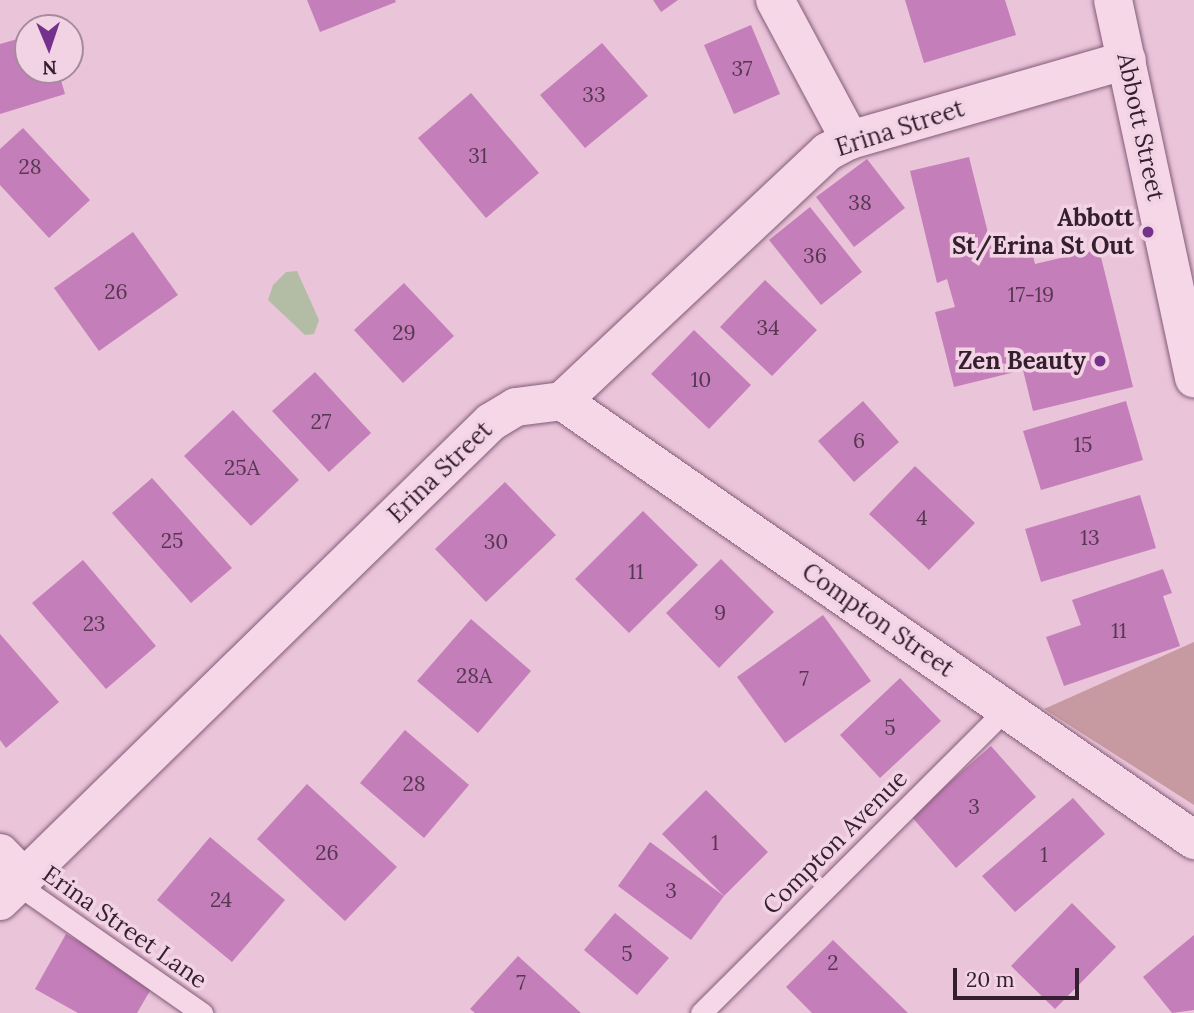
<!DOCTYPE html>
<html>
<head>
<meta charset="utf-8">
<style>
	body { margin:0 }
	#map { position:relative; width:1194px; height:1013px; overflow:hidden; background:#eac4d9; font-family:Lora,serif }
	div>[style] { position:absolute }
	.green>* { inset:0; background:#c799a0 }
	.water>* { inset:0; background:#b3bda6 }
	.building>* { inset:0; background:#c47eb9 }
	.roads { filter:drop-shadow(0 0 2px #835c78) drop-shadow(0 0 2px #835c78) }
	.service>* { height:21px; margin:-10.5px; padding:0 10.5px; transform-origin:10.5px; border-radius:10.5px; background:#f5d7e8 }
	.minor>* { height:38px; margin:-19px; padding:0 19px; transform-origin:19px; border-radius:19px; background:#f5d7e8 }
	.dots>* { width:19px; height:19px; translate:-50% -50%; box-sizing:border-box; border:4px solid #f2d3e4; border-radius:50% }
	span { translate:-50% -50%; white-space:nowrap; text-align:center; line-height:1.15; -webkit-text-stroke:7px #f2d3e4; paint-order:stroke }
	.number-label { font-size:21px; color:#583752 }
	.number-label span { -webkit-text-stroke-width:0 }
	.street-label { font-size:24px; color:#341f2f }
	.poi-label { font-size:24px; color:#341f2f; font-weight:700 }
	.right { translate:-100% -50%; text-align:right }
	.north { position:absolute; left:14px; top:14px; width:70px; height:70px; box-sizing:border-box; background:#f2d3e4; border:2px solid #a68b9c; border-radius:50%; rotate:178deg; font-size:19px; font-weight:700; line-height:28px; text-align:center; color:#341f2f }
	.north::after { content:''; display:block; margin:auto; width:24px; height:32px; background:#75328c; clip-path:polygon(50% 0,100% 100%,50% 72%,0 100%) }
	.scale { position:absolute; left:953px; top:968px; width:126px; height:32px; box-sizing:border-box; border:4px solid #341f2f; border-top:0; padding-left:9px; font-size:21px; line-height:24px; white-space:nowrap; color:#341f2f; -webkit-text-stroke:5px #f2d3e4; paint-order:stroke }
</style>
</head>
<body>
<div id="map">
	<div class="green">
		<i style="clip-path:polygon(1194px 642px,1194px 805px,1044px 709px)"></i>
	</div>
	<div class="water">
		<i style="clip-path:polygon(297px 271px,319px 320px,314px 334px,305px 335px,268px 300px,273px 285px,286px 272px)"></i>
	</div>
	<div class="building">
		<i style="clip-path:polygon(307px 0,395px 0,396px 2px,320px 32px)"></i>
		<i style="clip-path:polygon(653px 0,678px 0,661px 12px)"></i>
		<i style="clip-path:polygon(905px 0,1005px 0,1016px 35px,924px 63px)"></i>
		<i style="clip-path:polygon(751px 25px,780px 94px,734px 114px,704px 45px)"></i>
		<i style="clip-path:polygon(28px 36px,28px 70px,58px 70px,65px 94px,0 114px,0 44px)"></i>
		<i style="clip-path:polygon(602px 43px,648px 96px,585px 148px,540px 95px)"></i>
		<i style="clip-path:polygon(471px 93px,539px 173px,486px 218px,418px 138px)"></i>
		<i style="clip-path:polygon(23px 128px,90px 200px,49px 238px,0 185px,0 149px)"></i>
		<i style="clip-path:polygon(969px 157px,994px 257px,1031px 248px,1035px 264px,1099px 249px,1133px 387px,1033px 411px,1023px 370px,954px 387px,935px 312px,955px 307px,947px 279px,937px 283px,910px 171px)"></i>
		<i style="clip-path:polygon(867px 159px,905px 208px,854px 247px,816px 197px)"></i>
		<i style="clip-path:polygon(810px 207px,862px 272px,821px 305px,769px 240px)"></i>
		<i style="clip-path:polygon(133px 232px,178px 295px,99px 351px,54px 288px)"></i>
		<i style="clip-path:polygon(765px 280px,817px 330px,772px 376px,720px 327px)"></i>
		<i style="clip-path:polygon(404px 283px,454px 336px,403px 383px,354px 330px)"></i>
		<i style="clip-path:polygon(694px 330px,751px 385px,709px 429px,651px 374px)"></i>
		<i style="clip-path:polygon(315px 372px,371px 433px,329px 472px,272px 411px)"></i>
		<i style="clip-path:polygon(863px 401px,899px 442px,854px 482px,818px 441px)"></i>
		<i style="clip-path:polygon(1126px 401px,1143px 460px,1041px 490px,1023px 431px)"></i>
		<i style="clip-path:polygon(233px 410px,299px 480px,251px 526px,184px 456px)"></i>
		<i style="clip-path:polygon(915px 466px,975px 523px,929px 570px,869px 514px)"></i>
		<i style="clip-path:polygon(152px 478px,232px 568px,191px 603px,112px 513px)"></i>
		<i style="clip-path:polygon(505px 482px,556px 535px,486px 602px,435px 549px)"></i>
		<i style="clip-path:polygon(1140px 495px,1156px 548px,1041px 582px,1025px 529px)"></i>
		<i style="clip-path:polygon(643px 511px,698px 565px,629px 633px,575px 579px)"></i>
		<i style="clip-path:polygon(721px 559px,774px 612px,719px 668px,666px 613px)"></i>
		<i style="clip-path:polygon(83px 560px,156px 646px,106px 689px,32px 603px)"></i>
		<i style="clip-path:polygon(1163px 569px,1172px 593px,1163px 596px,1180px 646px,1064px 686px,1046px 637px,1081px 625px,1072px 600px)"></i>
		<i style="clip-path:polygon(823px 615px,871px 681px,785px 743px,737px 677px)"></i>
		<i style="clip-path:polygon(471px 619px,531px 671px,478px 733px,417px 681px)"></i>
		<i style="clip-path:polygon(0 634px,59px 702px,6px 748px,0 740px)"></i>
		<i style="clip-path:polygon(900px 678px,941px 721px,880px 778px,840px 735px)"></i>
		<i style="clip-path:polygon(405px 730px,469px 785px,424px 838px,360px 783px)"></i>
		<i style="clip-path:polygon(991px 746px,1036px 797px,956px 868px,911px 816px)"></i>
		<i style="clip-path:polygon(307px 784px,397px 867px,345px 921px,257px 839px)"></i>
		<i style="clip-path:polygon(706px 790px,768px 852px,724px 896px,662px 834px)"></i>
		<i style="clip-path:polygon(1073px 798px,1105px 834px,1015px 912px,982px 876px)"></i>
		<i style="clip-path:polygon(210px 837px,285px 900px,232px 962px,157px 900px)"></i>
		<i style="clip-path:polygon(650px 842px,724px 896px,691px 940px,618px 886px)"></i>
		<i style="clip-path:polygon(1072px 903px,1116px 947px,1055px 1009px,1011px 966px)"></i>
		<i style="clip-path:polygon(615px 913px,669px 958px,637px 995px,584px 950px)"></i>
		<i style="clip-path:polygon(66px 934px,154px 984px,137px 1013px,78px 1013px,35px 989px)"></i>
		<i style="clip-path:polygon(1194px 935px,1194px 1010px,1172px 1013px,1143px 977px)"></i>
		<i style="clip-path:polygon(833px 940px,908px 1013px,812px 1013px,786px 987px)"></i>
		<i style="clip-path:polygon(518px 956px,581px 1013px,475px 1013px,470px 1009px)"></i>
	</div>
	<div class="roads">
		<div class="service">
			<i style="left:17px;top:884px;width:226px;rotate:34.9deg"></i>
			<i style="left:701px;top:1013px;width:431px;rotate:-44.9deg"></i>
		</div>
		<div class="minor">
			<i style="left:775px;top:0;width:159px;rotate:61.8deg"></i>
			<i style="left:1113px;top:0;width:387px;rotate:77.9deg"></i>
			<i style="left:562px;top:401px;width:770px;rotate:34.78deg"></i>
			<i style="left:0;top:853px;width:35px;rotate:46deg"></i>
			<i style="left:0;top:901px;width:686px;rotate:-44.29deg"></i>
			<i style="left:491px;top:422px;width:29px;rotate:-31deg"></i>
			<i style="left:516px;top:407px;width:46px;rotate:-7.4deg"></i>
			<i style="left:562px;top:401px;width:364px;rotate:-43.2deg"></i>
			<i style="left:827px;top:152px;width:26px;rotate:-28deg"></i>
			<i style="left:850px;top:140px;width:288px;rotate:-16.1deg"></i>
		</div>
	</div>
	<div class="dots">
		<i style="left:1148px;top:232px;background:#75328c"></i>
		<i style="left:1100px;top:361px;background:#75328c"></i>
	</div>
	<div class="number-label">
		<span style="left:742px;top:69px">37</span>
		<span style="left:594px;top:95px">33</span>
		<span style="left:478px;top:156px">31</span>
		<span style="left:30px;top:167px">28</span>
		<span style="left:860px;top:203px">38</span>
		<span style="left:815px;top:256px">36</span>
		<span style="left:116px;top:292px">26</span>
		<span style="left:1031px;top:295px">17-19</span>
		<span style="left:768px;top:328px">34</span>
		<span style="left:404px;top:333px">29</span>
		<span style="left:701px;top:380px">10</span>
		<span style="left:321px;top:422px">27</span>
		<span style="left:859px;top:441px">6</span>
		<span style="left:1083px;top:445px">15</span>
		<span style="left:242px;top:468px">25A</span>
		<span style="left:922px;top:518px">4</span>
		<span style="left:1090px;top:538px">13</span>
		<span style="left:172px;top:541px">25</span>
		<span style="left:496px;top:542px">30</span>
		<span style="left:636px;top:572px">11</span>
		<span style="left:720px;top:613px">9</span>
		<span style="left:94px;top:624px">23</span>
		<span style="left:1119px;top:631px">11</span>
		<span style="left:474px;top:676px">28A</span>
		<span style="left:804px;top:679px">7</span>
		<span style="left:890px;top:728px">5</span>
		<span style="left:414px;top:784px">28</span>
		<span style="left:974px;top:807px">3</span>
		<span style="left:715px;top:843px">1</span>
		<span style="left:327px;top:853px">26</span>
		<span style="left:1044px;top:855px">1</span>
		<span style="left:671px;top:891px">3</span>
		<span style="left:221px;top:900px">24</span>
		<span style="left:627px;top:954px">5</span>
		<span style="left:833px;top:963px">2</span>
		<span style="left:521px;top:983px">7</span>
	</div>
	<div class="street-label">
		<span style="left:1141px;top:127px;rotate:78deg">Abbott Street</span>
		<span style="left:900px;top:128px;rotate:-18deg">Erina Street</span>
		<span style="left:440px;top:472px;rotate:-44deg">Erina Street</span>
		<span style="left:878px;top:620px;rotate:35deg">Compton Street</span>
		<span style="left:835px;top:842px;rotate:-45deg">Compton Avenue</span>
		<span style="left:125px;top:927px;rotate:35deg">Erina Street Lane</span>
	</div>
	<div class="poi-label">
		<span class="right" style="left:1134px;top:232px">Abbott<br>St/Erina St Out</span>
		<span class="right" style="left:1086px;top:361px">Zen Beauty</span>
	</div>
	<div class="north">N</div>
	<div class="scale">20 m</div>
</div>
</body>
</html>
